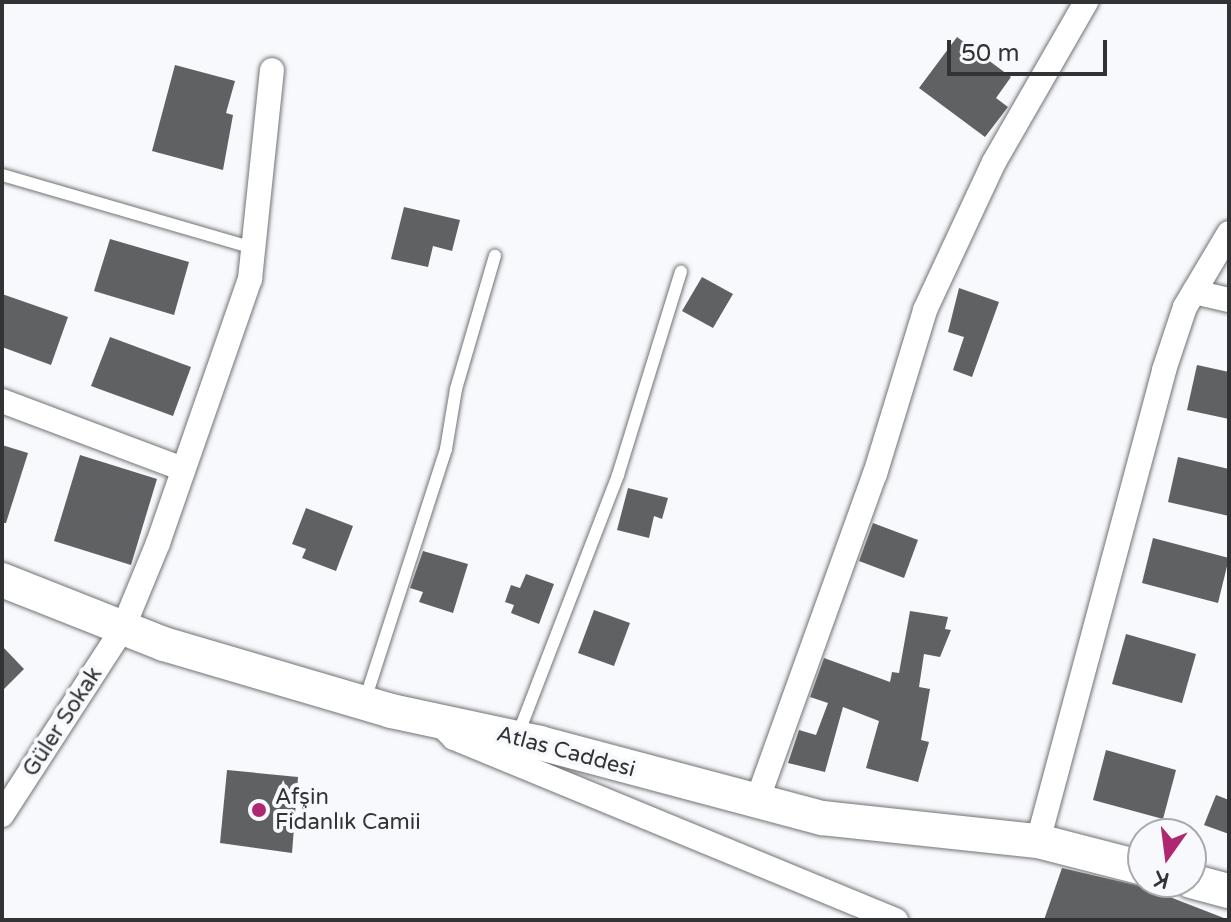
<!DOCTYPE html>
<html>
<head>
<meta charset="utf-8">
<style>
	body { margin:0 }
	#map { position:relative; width:1231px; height:922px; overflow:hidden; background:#f7f9fc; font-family:"Varela Round",sans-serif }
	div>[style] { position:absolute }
	.building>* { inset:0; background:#606163 }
	.roads { filter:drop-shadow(0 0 2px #717375) drop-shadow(0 0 2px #717375) }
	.lane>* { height:12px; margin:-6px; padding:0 6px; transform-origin:6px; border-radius:6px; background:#fff }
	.street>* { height:24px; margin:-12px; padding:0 12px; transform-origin:12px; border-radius:12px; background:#fff }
	.secondary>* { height:34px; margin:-17px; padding:0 17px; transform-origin:17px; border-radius:17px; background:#fff }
	.dots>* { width:22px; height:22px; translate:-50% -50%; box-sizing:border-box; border:4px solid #f7f9fc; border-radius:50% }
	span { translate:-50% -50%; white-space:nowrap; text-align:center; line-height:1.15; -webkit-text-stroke:8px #f7f9fc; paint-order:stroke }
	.street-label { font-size:22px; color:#323334 }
	.poi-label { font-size:22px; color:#323334 }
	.left { translate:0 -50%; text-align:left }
	.frame { position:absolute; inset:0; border:4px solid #323334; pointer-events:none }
	.north { position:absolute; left:1127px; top:818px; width:80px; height:80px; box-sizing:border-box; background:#f7f9fc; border:2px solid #a8aaac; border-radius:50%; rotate:194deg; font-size:22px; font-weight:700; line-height:32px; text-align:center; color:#323334 }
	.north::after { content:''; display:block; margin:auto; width:28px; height:36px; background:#ad2871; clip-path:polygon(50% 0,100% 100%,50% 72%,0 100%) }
	.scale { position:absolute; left:947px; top:40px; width:160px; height:36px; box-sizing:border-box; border:4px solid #323334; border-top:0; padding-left:10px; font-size:24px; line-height:28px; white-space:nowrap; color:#323334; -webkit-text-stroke:6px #f7f9fc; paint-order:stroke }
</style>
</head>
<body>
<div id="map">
	<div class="building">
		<i style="clip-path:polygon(957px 37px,1011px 77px,996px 98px,1008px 107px,985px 137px,919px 88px)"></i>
		<i style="clip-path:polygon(175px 65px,235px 81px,226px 113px,233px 115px,223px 170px,152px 151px)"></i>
		<i style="clip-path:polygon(404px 207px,460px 220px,452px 251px,433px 246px,428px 267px,391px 259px)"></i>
		<i style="clip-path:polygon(110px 239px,189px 262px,174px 315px,94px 291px)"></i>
		<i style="clip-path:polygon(702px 277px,733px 294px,713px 328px,682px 311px)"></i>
		<i style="clip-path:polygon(959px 288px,999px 302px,972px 377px,953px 370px,964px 337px,948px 332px)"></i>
		<i style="clip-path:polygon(2px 294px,68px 317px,51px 365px,2px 347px)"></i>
		<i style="clip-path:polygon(110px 337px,191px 367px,173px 416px,91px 386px)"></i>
		<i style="clip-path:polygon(1197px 365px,1229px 372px,1229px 419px,1187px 410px)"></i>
		<i style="clip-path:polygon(2px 445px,28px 453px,6px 523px,2px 523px)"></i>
		<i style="clip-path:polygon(80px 455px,157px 479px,131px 565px,54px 541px)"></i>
		<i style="clip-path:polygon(1178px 457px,1229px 469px,1229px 516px,1168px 502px)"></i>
		<i style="clip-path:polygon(628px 488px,668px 498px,662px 519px,654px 516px,649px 538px,617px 530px)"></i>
		<i style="clip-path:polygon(306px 508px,353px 526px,336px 571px,302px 558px,306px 549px,292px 544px)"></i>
		<i style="clip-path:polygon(873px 523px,918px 540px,904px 578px,859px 561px)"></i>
		<i style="clip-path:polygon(1153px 538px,1229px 558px,1218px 603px,1142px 583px)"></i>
		<i style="clip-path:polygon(423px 551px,468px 564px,453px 613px,419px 602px,423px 592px,410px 588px)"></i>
		<i style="clip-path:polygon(526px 574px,554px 584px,539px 624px,511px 613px,514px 605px,505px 602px,511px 585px,520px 588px)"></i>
		<i style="clip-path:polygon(594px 610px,630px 623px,614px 666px,578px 653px)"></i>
		<i style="clip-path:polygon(910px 611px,948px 617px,945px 629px,951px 630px,940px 657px,924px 654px,919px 687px,930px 689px,921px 740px,929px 742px,918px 782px,866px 768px,879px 721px,843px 707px,825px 772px,788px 763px,799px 730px,816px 735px,828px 703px,810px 697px,824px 658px,890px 682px,892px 672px,899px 673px)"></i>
		<i style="clip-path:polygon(1126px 634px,1196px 654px,1182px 703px,1112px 684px)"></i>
		<i style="clip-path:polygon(2px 646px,24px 669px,2px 691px)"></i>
		<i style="clip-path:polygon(1106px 750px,1176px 770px,1163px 819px,1093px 800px)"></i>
		<i style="clip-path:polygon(227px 770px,298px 777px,292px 853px,220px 843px)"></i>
		<i style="clip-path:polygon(1216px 795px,1229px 800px,1229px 834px,1204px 825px)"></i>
		<i style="clip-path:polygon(1062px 868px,1144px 887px,1229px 920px,1044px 920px)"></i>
	</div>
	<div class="roads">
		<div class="lane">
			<i style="left:2px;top:175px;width:262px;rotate:16.2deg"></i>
			<i style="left:365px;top:700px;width:264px;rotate:-72.1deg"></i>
			<i style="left:446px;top:449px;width:61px;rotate:-80.5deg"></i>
			<i style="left:456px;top:389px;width:139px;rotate:-73.7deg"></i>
			<i style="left:517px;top:737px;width:281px;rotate:-68.9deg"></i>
			<i style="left:618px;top:475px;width:213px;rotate:-72.8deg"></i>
		</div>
		<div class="street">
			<i style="left:1194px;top:292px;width:36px;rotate:13deg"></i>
			<i style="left:2px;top:401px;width:193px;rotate:20.6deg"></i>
			<i style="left:446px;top:730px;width:11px;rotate:45deg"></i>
			<i style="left:454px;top:738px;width:478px;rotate:22.4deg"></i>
			<i style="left:757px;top:801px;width:348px;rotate:-70.2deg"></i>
			<i style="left:875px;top:474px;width:171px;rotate:-73deg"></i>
			<i style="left:925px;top:310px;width:163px;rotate:-65deg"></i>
			<i style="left:994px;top:162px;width:185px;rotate:-60.1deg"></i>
			<i style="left:2px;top:815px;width:223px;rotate:-57.1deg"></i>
			<i style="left:123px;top:628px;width:92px;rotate:-67.6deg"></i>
			<i style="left:158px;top:543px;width:280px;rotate:-70.8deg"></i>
			<i style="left:250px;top:279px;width:210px;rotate:-84deg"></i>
			<i style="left:1038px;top:841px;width:488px;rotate:-75deg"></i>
			<i style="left:1164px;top:370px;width:66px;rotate:-71.6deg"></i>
			<i style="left:1185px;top:307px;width:86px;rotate:-59.3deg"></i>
		</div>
		<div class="secondary">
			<i style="left:2px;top:580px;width:174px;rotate:21.6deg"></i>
			<i style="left:164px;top:644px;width:237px;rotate:16.4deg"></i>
			<i style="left:391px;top:711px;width:152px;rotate:12.1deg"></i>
			<i style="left:540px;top:743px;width:292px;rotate:14.9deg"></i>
			<i style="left:822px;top:818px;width:217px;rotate:6.1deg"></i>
			<i style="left:1038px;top:841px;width:108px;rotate:14.4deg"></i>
			<i style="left:1191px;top:881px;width:39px;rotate:15deg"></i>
		</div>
	</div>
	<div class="dots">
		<i style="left:259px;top:810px;background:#ad2871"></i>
	</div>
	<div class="street-label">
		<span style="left:63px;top:722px;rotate:-57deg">Güler Sokak</span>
		<span style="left:566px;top:752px;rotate:15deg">Atlas Caddesi</span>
	</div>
	<div class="poi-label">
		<span class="left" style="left:275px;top:810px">Afşin<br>Fidanlık Camii</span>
	</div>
	<div class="frame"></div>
	<div class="north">K</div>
	<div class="scale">50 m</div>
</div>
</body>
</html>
